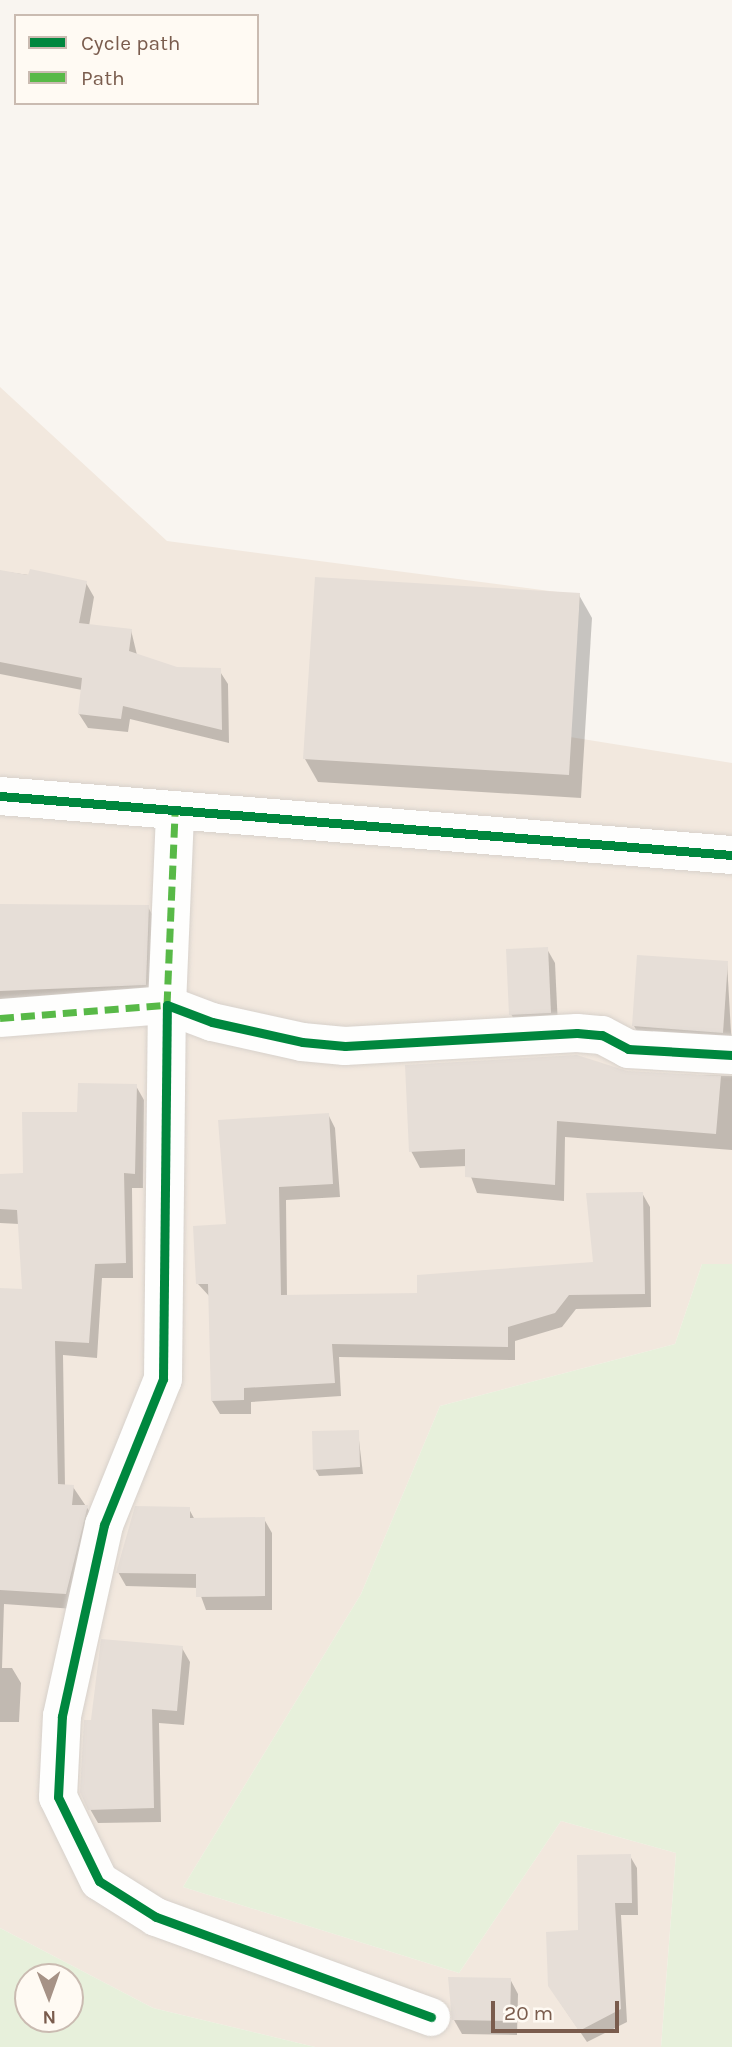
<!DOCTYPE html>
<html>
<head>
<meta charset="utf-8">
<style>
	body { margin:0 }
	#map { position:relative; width:732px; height:2047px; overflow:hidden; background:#f9f5f0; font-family:Karla,sans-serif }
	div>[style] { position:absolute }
	.residential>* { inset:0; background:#f2e8de }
	.green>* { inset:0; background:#e7f0db }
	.shadow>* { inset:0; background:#0003 }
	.building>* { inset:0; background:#e6ded7 }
	.roads { filter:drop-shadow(0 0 2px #d7d1cb) drop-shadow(0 0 2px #d7d1cb) }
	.street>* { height:38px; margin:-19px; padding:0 19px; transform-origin:19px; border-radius:19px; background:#fefefd }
	.quiet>* { height:7px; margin-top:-3.5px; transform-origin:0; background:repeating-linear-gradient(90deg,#58b947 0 14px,transparent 0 21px) }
	.cycleway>* { height:9px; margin:-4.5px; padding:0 4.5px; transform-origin:4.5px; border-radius:4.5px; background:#00873e }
	span { translate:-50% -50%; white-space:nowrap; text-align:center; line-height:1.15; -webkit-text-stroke:5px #fffaf3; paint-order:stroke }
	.legend { position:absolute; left:14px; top:14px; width:245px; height:91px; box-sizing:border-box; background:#fffaf3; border:2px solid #cabbb1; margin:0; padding:9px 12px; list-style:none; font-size:21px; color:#7a5c4d }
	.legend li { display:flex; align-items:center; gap:14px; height:35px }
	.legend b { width:35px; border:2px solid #cabbb1 }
	.north { position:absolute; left:14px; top:1963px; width:70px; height:70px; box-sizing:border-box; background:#fffaf3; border:2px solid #cabbb1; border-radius:50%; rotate:179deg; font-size:19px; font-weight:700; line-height:28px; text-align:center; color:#7a5c4d }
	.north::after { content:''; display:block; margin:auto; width:24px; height:32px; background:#a69286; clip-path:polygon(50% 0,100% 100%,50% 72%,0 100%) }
	.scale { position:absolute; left:491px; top:2001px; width:128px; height:32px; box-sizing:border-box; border:4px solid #7a5c4d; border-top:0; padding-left:9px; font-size:21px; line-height:24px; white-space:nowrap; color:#7a5c4d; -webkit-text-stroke:5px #fffaf3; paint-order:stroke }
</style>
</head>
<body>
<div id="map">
	<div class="residential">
		<i style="clip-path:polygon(0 387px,167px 541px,580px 595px,570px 737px,732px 763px,732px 1264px,702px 1264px,675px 1344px,440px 1406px,361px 1594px,183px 1887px,459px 1973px,561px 1821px,676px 1853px,661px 2047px,315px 2047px,153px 2008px,0 1928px)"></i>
	</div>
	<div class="green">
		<i style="clip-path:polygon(702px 1264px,732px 1264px,732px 2047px,661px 2047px,676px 1853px,561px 1821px,459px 1973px,183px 1887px,361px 1594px,440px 1406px,675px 1344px)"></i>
		<i style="clip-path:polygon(evenodd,0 1928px,153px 2008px,315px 2047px,0 2047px,0 1928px,28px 1977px,70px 1977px,70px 2019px,28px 2019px,28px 1977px)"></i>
	</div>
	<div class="shadow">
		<i style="clip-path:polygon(0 571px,86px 583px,94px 597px,89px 626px,131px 630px,137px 655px,176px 669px,219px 670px,228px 684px,229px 743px,130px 719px,128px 732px,88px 728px,79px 714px,82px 690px,0 674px)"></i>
		<i style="clip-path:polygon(579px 595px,592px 618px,581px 798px,318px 782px,305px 759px)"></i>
		<i style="clip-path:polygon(0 906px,148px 907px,159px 927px,156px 1004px,0 1008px)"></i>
		<i style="clip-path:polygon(547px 949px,555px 963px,558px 1026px,519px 1028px,511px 1014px)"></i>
		<i style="clip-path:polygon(727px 962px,732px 1050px,643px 1042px,634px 1026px)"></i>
		<i style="clip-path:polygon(626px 1073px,732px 1076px,732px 1150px,565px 1137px,564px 1201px,477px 1193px,467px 1166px,420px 1168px,411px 1151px)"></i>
		<i style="clip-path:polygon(136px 1086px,144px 1100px,143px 1188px,132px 1188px,133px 1278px,102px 1278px,97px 1358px,63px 1355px,65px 1486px,73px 1487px,96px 1521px,74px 1609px,4px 1604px,2px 1668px,12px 1668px,21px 1683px,19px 1722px,0 1722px,0 1289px,24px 1291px,19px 1224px,0 1223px,0 1176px,25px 1175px,78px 1114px)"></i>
		<i style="clip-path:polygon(328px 1114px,335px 1128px,340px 1197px,286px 1200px,287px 1297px,419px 1295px,595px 1264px,642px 1193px,650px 1207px,651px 1307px,576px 1309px,562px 1327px,515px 1341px,515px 1360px,339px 1357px,341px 1396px,251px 1402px,251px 1414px,220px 1414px,212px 1401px,210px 1297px,198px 1284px,227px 1226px)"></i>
		<i style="clip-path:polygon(358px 1432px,363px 1474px,319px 1476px,315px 1469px)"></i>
		<i style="clip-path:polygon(189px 1509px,195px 1520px,264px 1519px,272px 1533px,272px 1610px,206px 1610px,198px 1588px,126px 1586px,118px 1572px)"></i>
		<i style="clip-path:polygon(182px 1648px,190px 1662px,184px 1725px,159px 1723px,161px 1822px,98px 1823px,90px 1809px,92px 1722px)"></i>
		<i style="clip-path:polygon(630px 1856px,637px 1868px,638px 1915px,621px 1915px,627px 2022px,587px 2042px,557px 1998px)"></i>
		<i style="clip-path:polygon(510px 1979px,518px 1994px,517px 2035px,462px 2034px,454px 2020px)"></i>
	</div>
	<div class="building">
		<i style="clip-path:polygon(30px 569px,87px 581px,79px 623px,132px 629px,129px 651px,177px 667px,221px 668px,222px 730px,123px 706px,121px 719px,78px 714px,82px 678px,0 662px,0 570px,28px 575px)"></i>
		<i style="clip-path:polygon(315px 577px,580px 593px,569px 775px,303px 759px)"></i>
		<i style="clip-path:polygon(0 904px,149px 905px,146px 985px,0 991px)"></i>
		<i style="clip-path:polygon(548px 947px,551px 1013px,509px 1015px,506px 949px)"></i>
		<i style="clip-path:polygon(637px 955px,728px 961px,723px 1033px,632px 1026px)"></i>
		<i style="clip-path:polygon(577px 1055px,627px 1071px,721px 1076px,716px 1134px,557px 1121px,555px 1185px,465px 1177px,465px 1149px,409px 1152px,405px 1065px)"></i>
		<i style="clip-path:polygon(78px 1083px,137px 1084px,135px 1174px,124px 1173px,126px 1263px,95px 1264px,89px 1343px,55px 1341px,58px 1484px,74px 1485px,72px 1505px,88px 1505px,66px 1594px,0 1590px,0 1288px,22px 1289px,17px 1210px,0 1209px,0 1174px,23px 1173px,22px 1112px,77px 1112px)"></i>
		<i style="clip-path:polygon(329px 1113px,333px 1184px,279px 1187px,281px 1295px,417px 1293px,417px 1275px,593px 1262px,586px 1193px,643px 1192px,645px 1294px,569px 1295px,555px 1313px,508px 1327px,508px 1347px,332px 1344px,335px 1383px,244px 1388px,244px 1400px,211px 1401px,208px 1284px,196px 1284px,193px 1226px,226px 1224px,218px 1120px)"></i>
		<i style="clip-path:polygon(359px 1430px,360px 1467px,313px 1470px,312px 1431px)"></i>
		<i style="clip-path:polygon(135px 1506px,190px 1507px,190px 1518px,265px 1517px,265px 1596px,196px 1597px,196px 1574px,116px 1573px)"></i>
		<i style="clip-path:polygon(101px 1639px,183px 1646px,177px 1711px,152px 1709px,154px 1808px,88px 1810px,80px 1792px,84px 1720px,91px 1720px)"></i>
		<i style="clip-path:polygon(631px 1854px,632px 1903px,615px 1903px,621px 2009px,579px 2031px,548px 1986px,546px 1932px,578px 1930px,577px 1855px)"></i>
		<i style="clip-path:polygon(448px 1977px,511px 1978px,510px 2021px,452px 2020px)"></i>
	</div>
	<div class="roads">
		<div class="street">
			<i style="left:0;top:796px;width:734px;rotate:4.61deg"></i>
			<i style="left:0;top:1018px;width:168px;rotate:-4.5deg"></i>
			<i style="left:167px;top:1005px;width:194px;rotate:-87.6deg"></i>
			<i style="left:431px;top:2017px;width:293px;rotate:-160deg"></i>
			<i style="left:156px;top:1917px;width:67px;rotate:-147.7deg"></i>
			<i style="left:99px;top:1881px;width:93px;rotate:-116deg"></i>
			<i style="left:58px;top:1797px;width:81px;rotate:-87.2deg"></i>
			<i style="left:62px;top:1716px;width:196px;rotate:-77.6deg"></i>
			<i style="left:104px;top:1525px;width:157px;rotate:-68deg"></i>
			<i style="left:163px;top:1379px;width:374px;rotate:-89.4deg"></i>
			<i style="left:167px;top:1005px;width:48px;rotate:20.7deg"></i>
			<i style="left:212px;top:1022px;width:92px;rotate:12.5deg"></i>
			<i style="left:302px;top:1042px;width:43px;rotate:5.3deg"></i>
			<i style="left:345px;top:1046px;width:232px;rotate:-3.2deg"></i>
			<i style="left:577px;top:1033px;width:25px;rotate:5deg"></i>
			<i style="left:602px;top:1035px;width:30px;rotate:28deg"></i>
			<i style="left:628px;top:1049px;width:104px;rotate:3.3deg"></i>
		</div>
	</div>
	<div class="quiet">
		<i style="left:0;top:1018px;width:168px;rotate:-4.5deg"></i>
		<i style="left:167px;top:1005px;width:194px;rotate:-87.6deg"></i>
	</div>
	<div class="cycleway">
		<i style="left:0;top:796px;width:734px;rotate:4.61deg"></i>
		<i style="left:431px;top:2017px;width:293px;rotate:-160deg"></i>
		<i style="left:156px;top:1917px;width:67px;rotate:-147.7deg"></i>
		<i style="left:99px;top:1881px;width:93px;rotate:-116deg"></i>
		<i style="left:58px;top:1797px;width:81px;rotate:-87.2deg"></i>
		<i style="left:62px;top:1716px;width:196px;rotate:-77.6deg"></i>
		<i style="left:104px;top:1525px;width:157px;rotate:-68deg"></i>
		<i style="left:163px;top:1379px;width:374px;rotate:-89.4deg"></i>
		<i style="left:167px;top:1005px;width:48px;rotate:20.7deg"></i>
		<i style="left:212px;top:1022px;width:92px;rotate:12.5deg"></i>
		<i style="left:302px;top:1042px;width:43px;rotate:5.3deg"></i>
		<i style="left:345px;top:1046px;width:232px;rotate:-3.2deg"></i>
		<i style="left:577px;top:1033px;width:25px;rotate:5deg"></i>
		<i style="left:602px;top:1035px;width:30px;rotate:28deg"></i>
		<i style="left:628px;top:1049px;width:104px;rotate:3.3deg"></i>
	</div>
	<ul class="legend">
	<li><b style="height:9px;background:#00873e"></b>Cycle path</li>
	<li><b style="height:9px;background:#58b947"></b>Path</li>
	</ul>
	<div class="north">N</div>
	<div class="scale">20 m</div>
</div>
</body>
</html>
